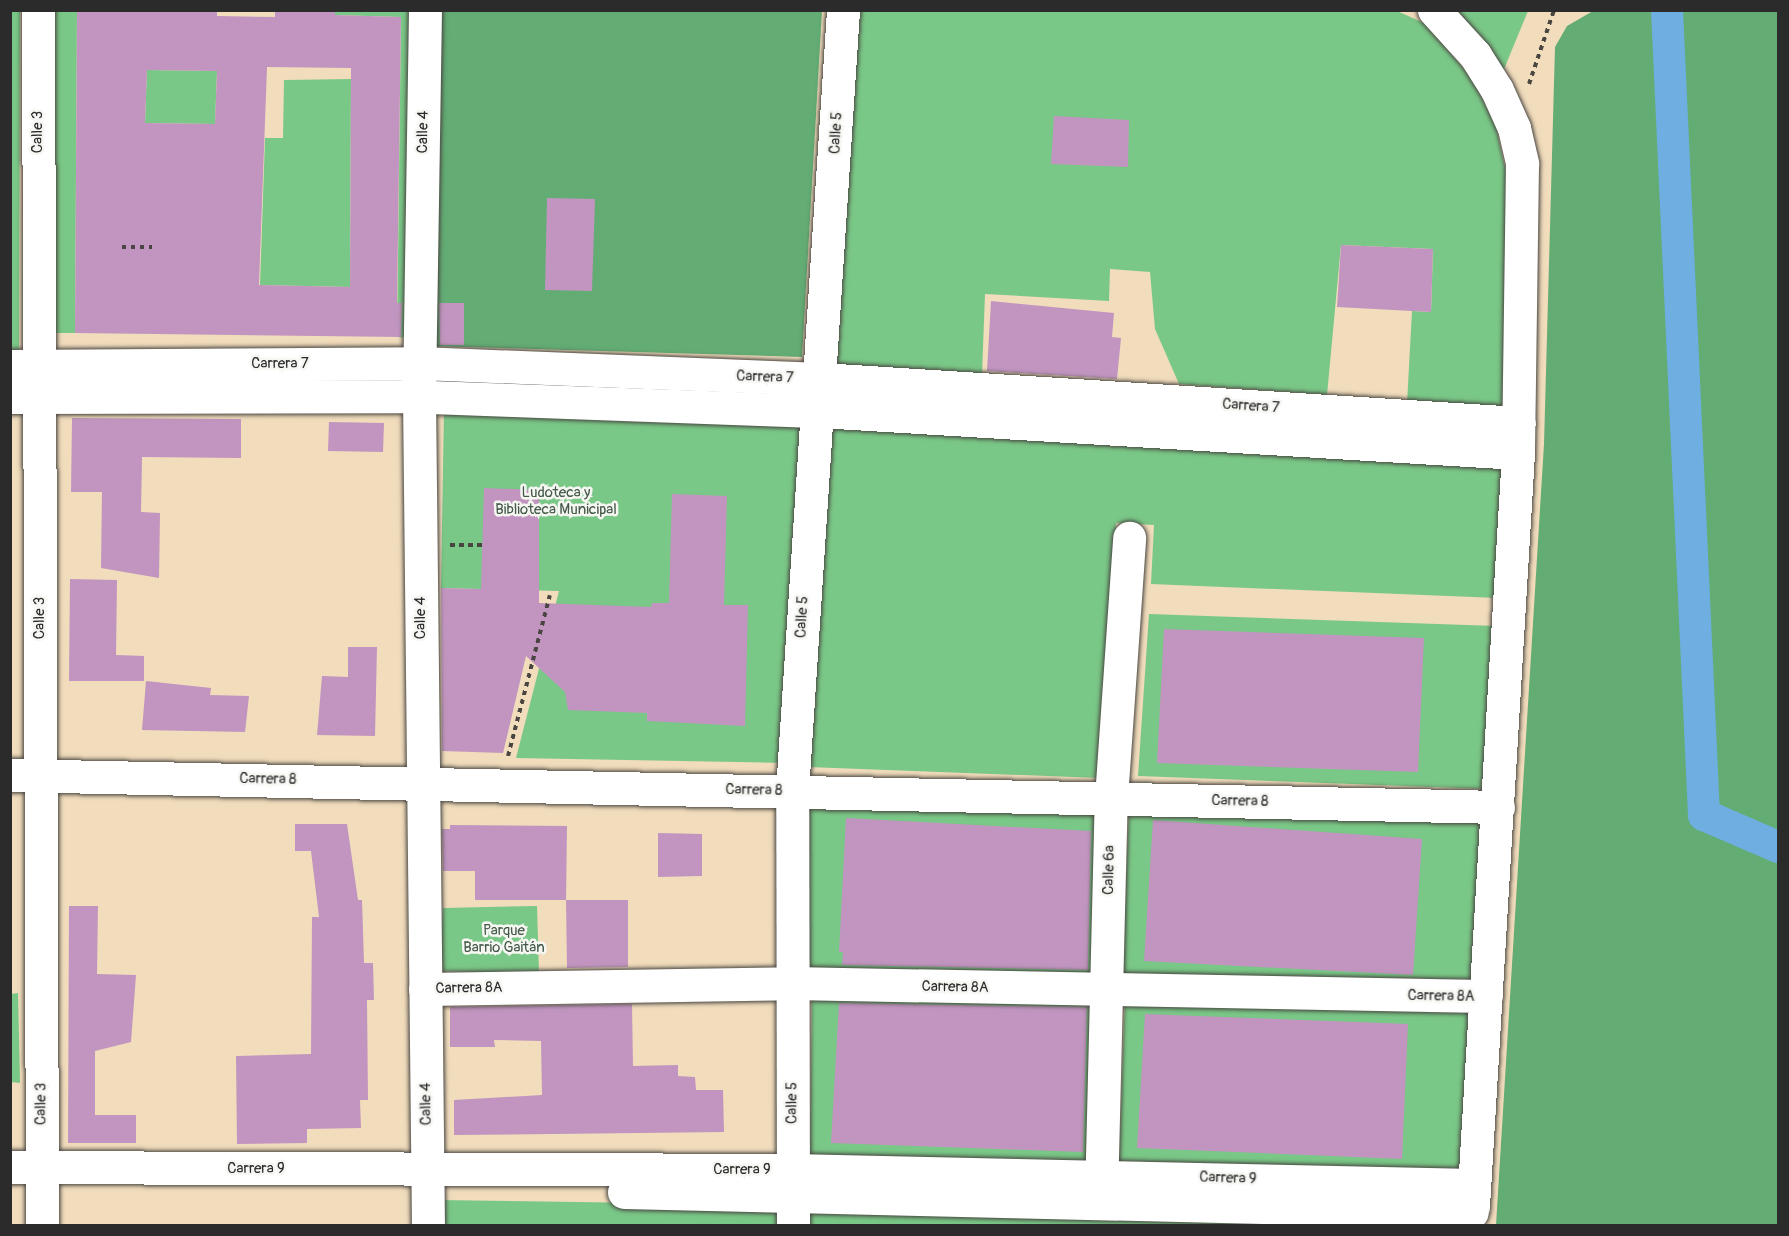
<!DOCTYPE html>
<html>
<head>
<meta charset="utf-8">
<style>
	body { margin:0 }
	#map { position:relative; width:1789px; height:1236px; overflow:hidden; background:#f1dcbc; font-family:Pangolin,sans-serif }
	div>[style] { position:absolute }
	.green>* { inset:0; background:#7ac887 }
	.forest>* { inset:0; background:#63ac74 }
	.canal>* { height:32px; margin:-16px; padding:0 16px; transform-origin:16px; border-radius:16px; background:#6eaee1 }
	.building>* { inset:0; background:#c195bf }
	.path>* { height:4px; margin-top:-2px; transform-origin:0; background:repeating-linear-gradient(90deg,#494641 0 4.5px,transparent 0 9px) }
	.roads { filter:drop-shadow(0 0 2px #494641) drop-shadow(0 0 2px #494641) }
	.minor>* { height:33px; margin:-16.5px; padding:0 16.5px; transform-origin:16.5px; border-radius:16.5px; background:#fff }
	span { translate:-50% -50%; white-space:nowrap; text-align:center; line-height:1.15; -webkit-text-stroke:5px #f6f6f2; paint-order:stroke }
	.street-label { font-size:15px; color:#2b2b2b }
	.park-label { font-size:15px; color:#435a47 }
	.frame { position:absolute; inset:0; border:12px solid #2b2b2b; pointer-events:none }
</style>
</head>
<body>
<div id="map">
	<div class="green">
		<i style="clip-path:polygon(20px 10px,19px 357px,11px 357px,10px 11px)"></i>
		<i style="clip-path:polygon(43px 11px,77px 11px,75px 333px,41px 333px)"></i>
		<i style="clip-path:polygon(335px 11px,413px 11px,409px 338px,397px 337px,401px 17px,335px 15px)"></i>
		<i style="clip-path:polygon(856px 11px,1385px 10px,1397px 11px,1424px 23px,1472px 78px,1496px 127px,1507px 177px,1505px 411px,1407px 403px,1412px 311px,1431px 312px,1433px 249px,1341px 245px,1327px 395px,1179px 384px,1155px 329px,1150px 272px,1110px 269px,1109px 301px,985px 294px,982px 375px,830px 371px)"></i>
		<i style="clip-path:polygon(1452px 11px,1528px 11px,1502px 74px)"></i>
		<i style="clip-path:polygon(147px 70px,217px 71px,215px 124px,145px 123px)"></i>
		<i style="clip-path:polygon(351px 79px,350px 287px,260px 285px,265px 138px,283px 138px,284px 80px)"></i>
		<i style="clip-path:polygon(444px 408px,815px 417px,788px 763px,516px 758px,559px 591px,441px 588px)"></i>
		<i style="clip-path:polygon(831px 422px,1505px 461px,1498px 598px,1151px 584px,1154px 525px,1116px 523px,1100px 778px,808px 767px)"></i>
		<i style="clip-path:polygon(1149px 614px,1496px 626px,1487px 789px,1138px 776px)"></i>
		<i style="clip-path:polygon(809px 799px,1101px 807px,1093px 975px,809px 968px)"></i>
		<i style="clip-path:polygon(1129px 810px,1483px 820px,1474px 983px,1122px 975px)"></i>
		<i style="clip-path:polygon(537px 906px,539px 974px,439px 971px,443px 908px)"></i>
		<i style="clip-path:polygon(18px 993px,20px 1083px,11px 1082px,11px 994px)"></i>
		<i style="clip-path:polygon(812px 995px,1093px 1006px,1090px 1164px,810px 1156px)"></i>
		<i style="clip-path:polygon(1125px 1000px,1474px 1008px,1465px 1173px,1119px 1161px)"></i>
		<i style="clip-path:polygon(437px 1200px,782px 1205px,782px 1225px,437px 1226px)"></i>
		<i style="clip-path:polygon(804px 1206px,1461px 1226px,804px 1226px)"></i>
	</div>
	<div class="forest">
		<i style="clip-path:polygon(435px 11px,822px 11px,802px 357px,431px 346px)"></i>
		<i style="clip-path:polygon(1593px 11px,1778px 11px,1778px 1225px,1496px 1225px,1544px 444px,1555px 47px,1567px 26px)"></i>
	</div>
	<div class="canal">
		<i style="left:1667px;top:10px;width:806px;rotate:87.37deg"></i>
		<i style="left:1704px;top:815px;width:81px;rotate:23.4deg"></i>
	</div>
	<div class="building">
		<i style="clip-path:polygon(evenodd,77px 10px,217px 10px,217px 16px,275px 17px,275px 10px,335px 10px,335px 15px,401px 17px,397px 303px,402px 303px,401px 337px,75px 333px,77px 10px,267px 67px,351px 68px,350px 287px,259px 285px,267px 67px,77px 10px,147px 70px,217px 71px,215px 124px,145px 123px,147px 70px)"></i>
		<i style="clip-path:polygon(1054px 116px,1129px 120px,1128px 167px,1051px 164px)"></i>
		<i style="clip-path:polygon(547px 198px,595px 199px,592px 291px,545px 290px)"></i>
		<i style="clip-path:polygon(1341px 245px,1433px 249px,1431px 312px,1337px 307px)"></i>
		<i style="clip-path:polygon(991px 301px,1114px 313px,1112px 337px,1121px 338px,1117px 379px,987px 371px)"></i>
		<i style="clip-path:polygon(439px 303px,464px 303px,464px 345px,440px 345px)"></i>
		<i style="clip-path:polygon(72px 418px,241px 419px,241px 458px,142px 457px,141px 512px,160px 513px,159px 578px,101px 568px,102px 492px,71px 492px)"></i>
		<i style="clip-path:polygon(329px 422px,384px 423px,383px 452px,328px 451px)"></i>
		<i style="clip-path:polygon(484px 488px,539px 490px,539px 603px,651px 607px,652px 603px,669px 603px,672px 494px,727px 496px,724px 605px,748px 605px,745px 726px,647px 721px,647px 713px,568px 710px,565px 692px,526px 656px,503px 753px,442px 751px,441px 588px,481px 589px)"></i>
		<i style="clip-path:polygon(70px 579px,117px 580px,116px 655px,144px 656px,144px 681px,69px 681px)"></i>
		<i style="clip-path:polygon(1164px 629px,1424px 638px,1418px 772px,1157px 763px)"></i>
		<i style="clip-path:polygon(348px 647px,377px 647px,375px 736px,317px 735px,322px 676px,348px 677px)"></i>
		<i style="clip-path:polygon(146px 681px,211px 688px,210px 695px,249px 696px,245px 732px,142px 730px)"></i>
		<i style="clip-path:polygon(846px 818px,1091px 831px,1088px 970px,842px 965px,843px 952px,839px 952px)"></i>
		<i style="clip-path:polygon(1153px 820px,1422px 839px,1413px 975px,1144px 961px)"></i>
		<i style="clip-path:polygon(295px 824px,347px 824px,358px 900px,362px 900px,364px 963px,373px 963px,374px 1000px,367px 1000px,368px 1100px,360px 1100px,361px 1128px,307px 1129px,307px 1143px,237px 1144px,236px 1056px,311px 1054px,312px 917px,319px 917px,311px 851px,295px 851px)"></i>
		<i style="clip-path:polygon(450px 825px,567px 826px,566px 900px,475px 900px,475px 871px,443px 871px,442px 829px,450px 829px)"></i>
		<i style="clip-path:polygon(658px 833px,702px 834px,702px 876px,658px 877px)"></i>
		<i style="clip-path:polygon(566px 900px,628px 900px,628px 967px,567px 968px)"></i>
		<i style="clip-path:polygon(69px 906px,98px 906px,97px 974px,136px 975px,131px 1042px,95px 1051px,95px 1115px,136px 1115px,136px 1143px,68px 1143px)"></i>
		<i style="clip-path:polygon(839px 1003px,1087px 1007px,1083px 1152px,831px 1143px)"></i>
		<i style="clip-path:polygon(632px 1004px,633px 1066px,678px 1065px,678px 1076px,695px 1077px,696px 1090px,723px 1090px,724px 1132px,454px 1135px,454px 1100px,542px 1095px,541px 1041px,494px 1040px,495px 1047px,450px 1047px,450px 1007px)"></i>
		<i style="clip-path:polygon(1145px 1014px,1408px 1024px,1402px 1159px,1137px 1148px)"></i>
	</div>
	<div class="path">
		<i style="left:1529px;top:84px;width:78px;rotate:-71.3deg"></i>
		<i style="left:122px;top:247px;width:30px"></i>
		<i style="left:450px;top:545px;width:32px"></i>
		<i style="left:508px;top:756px;width:166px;rotate:-75.4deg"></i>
	</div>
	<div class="roads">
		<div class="minor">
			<i style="left:38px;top:10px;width:1216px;rotate:89.81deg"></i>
			<i style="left:425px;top:10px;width:386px;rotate:90.9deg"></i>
			<i style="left:419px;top:396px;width:830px;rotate:89.38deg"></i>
			<i style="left:1434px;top:10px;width:61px;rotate:47.7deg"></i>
			<i style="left:1475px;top:55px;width:41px;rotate:57.8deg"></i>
			<i style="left:1497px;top:90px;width:42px;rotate:65.9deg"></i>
			<i style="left:1514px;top:128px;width:37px;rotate:77deg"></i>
			<i style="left:1522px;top:164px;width:289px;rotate:90.8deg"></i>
			<i style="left:1518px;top:453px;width:754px;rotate:93.42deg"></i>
			<i style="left:10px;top:366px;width:410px;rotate:-0.4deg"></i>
			<i style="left:420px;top:363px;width:401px;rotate:2.3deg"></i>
			<i style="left:821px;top:379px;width:699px;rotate:3.61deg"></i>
			<i style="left:10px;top:397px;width:395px;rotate:-0.1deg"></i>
			<i style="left:405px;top:396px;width:414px;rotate:2.1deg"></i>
			<i style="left:819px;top:411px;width:700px;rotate:3.44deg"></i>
			<i style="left:10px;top:775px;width:1488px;rotate:1.23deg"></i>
			<i style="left:425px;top:989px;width:366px;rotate:-0.9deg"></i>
			<i style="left:791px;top:983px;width:695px;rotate:1.07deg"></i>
			<i style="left:10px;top:1167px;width:782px;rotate:0.22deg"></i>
			<i style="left:792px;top:1170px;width:682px;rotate:1.26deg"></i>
			<i style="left:624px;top:1192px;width:848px;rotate:1.35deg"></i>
			<i style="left:1101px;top:1198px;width:400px;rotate:-88.6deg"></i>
			<i style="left:1111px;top:798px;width:261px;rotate:-86deg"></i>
			<i style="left:793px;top:1226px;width:435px;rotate:-90.1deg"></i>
			<i style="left:792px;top:791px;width:783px;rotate:-86.26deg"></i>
		</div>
	</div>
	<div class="street-label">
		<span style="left:38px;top:132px;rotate:-90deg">Calle 3</span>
		<span style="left:423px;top:132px;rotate:-89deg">Calle 4</span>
		<span style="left:836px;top:133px;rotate:-87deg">Calle 5</span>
		<span style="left:280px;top:364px">Carrera 7</span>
		<span style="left:765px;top:377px;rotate:2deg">Carrera 7</span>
		<span style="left:1251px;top:406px;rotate:4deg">Carrera 7</span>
		<span style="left:802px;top:617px;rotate:-87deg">Calle 5</span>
		<span style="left:40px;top:618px;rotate:-90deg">Calle 3</span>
		<span style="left:421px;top:618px;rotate:-90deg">Calle 4</span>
		<span style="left:268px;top:779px;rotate:1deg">Carrera 8</span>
		<span style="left:754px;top:790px;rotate:1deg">Carrera 8</span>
		<span style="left:1240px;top:801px;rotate:1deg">Carrera 8</span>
		<span style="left:1109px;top:870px;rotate:-89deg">Calle 6a</span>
		<span style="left:955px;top:987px;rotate:1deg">Carrera 8A</span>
		<span style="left:469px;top:988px;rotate:-1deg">Carrera 8A</span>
		<span style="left:1441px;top:996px;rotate:1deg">Carrera 8A</span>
		<span style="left:792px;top:1103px;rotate:-90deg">Calle 5</span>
		<span style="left:41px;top:1104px;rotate:-90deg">Calle 3</span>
		<span style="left:426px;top:1104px;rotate:-91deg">Calle 4</span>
		<span style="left:256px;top:1169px">Carrera 9</span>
		<span style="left:742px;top:1170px">Carrera 9</span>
		<span style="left:1228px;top:1178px;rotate:2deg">Carrera 9</span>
	</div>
	<div class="park-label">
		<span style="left:556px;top:501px">Ludoteca y<br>Biblioteca Municipal</span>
		<span style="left:504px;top:939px">Parque<br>Barrio Gaitán</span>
	</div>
	<div class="frame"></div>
</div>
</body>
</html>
